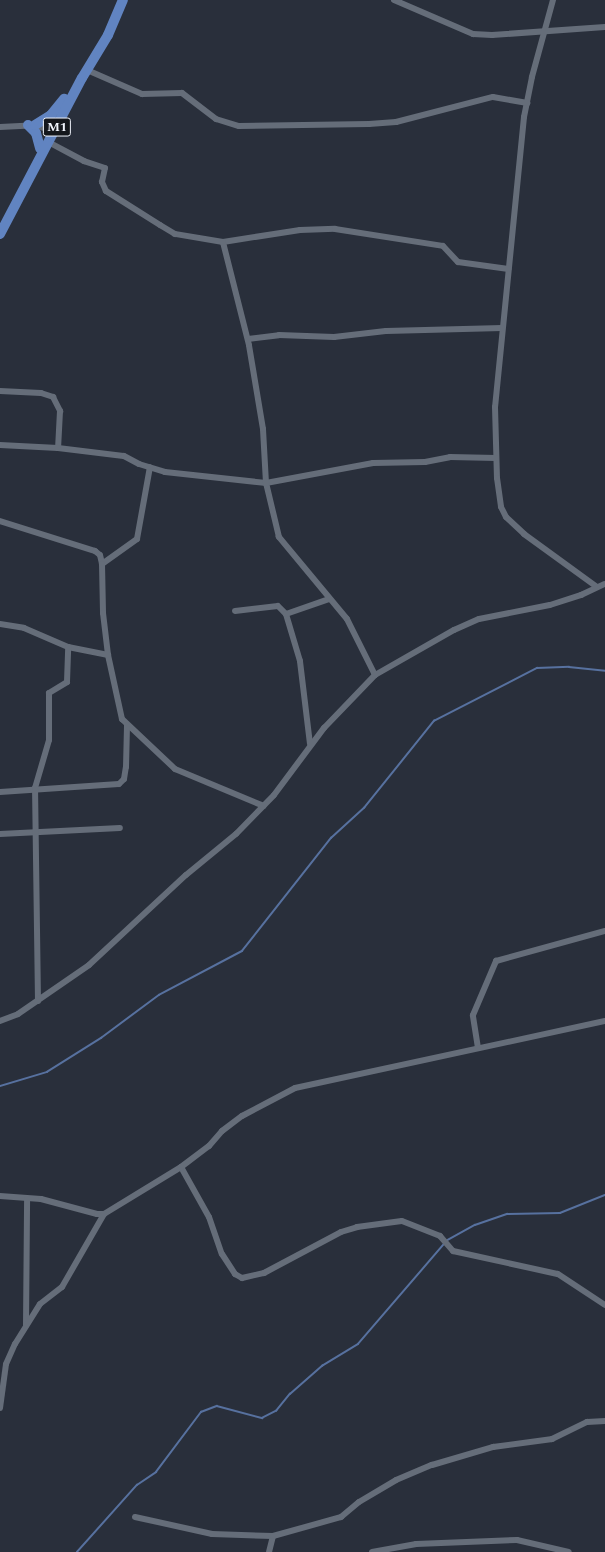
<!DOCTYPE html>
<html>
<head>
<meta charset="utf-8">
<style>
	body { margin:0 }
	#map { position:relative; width:605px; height:1552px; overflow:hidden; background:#292f3b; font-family:Spectral,serif }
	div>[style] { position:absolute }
	.stream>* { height:1.5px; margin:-0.75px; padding:0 0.75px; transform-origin:0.75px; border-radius:0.75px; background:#57719f }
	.minor>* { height:6px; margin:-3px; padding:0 3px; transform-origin:3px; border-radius:3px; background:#656d79 }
	.trunk>* { height:10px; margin:-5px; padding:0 5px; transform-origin:5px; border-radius:5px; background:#6184c1 }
	span { translate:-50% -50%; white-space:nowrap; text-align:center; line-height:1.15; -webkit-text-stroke:3px #14171c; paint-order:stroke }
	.shield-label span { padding:1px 3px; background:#14171c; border:1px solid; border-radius:3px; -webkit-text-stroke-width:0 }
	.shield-label { font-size:13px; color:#f0f4fc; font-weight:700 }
</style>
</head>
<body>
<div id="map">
	<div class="stream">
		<i style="left:0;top:1086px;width:49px;rotate:-16.6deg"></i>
		<i style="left:47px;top:1072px;width:64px;rotate:-32.2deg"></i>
		<i style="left:101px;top:1038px;width:72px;rotate:-36.6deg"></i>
		<i style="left:159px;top:995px;width:94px;rotate:-27.9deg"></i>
		<i style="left:242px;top:951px;width:144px;rotate:-51.8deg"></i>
		<i style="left:331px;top:838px;width:45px;rotate:-42.3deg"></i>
		<i style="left:364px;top:808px;width:112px;rotate:-51.2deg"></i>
		<i style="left:434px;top:721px;width:116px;rotate:-27.2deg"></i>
		<i style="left:537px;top:668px;width:32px;rotate:-2deg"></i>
		<i style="left:569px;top:667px;width:36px;rotate:6deg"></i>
		<i style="left:446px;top:1241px;width:33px;rotate:-29deg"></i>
		<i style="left:475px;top:1225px;width:34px;rotate:-19deg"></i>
		<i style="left:507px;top:1214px;width:53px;rotate:-1.1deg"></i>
		<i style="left:560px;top:1213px;width:48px;rotate:-21.8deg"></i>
		<i style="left:77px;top:1552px;width:90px;rotate:-48.2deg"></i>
		<i style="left:137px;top:1485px;width:23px;rotate:-34deg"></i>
		<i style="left:156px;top:1472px;width:75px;rotate:-53.1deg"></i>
		<i style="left:201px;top:1412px;width:17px;rotate:-21deg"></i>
		<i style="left:217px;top:1406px;width:47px;rotate:14.9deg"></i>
		<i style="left:262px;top:1418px;width:16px;rotate:-27deg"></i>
		<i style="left:276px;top:1411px;width:22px;rotate:-51deg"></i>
		<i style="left:290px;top:1394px;width:43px;rotate:-41.2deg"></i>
		<i style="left:322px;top:1366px;width:42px;rotate:-31.4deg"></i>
		<i style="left:358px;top:1344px;width:132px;rotate:-49.3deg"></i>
	</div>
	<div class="minor">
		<i style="left:394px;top:0;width:86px;rotate:23.3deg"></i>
		<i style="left:473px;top:34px;width:19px;rotate:3deg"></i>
		<i style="left:492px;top:35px;width:113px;rotate:-4deg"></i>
		<i style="left:553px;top:0;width:80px;rotate:105.3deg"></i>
		<i style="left:532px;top:77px;width:41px;rotate:101.3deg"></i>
		<i style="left:524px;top:117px;width:291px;rotate:95.7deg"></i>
		<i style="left:495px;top:407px;width:71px;rotate:88.4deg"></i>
		<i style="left:497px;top:478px;width:29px;rotate:82deg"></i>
		<i style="left:501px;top:507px;width:11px;rotate:63deg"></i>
		<i style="left:506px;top:517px;width:25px;rotate:43deg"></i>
		<i style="left:524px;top:534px;width:90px;rotate:36deg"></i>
		<i style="left:87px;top:70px;width:60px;rotate:23.6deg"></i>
		<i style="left:142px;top:94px;width:40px;rotate:-1.4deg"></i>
		<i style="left:182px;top:93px;width:43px;rotate:37.4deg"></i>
		<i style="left:216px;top:119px;width:24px;rotate:17deg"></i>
		<i style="left:239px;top:126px;width:130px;rotate:-0.9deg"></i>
		<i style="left:369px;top:124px;width:27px;rotate:-4deg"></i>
		<i style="left:396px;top:122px;width:100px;rotate:-14.5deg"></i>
		<i style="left:493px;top:97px;width:35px;rotate:10deg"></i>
		<i style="left:0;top:127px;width:35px;rotate:-3deg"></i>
		<i style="left:35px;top:125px;width:21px;rotate:19deg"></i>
		<i style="left:223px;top:242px;width:78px;rotate:-8.9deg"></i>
		<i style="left:300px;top:230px;width:35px;rotate:-2deg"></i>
		<i style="left:335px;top:229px;width:109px;rotate:8.9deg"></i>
		<i style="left:443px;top:246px;width:22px;rotate:47deg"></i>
		<i style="left:458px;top:262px;width:51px;rotate:7.8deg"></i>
		<i style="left:248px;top:339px;width:31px;rotate:-7deg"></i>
		<i style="left:279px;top:335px;width:55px;rotate:2.1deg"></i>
		<i style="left:334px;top:337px;width:52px;rotate:-6.6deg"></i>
		<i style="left:386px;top:331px;width:116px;rotate:-1.5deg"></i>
		<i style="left:0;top:391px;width:41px;rotate:2.8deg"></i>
		<i style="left:41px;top:393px;width:13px;rotate:18deg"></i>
		<i style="left:53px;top:397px;width:16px;rotate:63deg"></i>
		<i style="left:60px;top:411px;width:37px;rotate:93deg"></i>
		<i style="left:58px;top:448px;width:66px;rotate:6.9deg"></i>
		<i style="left:124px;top:456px;width:17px;rotate:28deg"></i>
		<i style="left:139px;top:464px;width:27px;rotate:17deg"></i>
		<i style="left:165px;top:472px;width:102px;rotate:6.2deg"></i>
		<i style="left:266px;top:483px;width:109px;rotate:-10.6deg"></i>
		<i style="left:373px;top:463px;width:52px;rotate:-1.1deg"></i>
		<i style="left:425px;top:462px;width:25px;rotate:-11deg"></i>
		<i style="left:450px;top:457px;width:46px;rotate:1.2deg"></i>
		<i style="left:0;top:445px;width:58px;rotate:3deg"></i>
		<i style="left:0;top:521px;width:100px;rotate:17.5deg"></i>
		<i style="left:95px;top:551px;width:6px;rotate:39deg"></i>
		<i style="left:100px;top:555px;width:9px;rotate:77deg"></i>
		<i style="left:102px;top:564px;width:43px;rotate:-35.5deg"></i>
		<i style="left:137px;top:539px;width:73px;rotate:-79.8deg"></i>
		<i style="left:102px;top:564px;width:49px;rotate:88.8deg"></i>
		<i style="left:103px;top:613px;width:42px;rotate:83.2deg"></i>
		<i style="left:108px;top:655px;width:66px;rotate:77.7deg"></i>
		<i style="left:122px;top:719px;width:73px;rotate:43.3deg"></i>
		<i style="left:175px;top:769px;width:96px;rotate:22.6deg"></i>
		<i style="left:235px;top:611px;width:43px;rotate:-6.6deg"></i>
		<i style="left:278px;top:606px;width:11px;rotate:45deg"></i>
		<i style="left:0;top:624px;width:24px;rotate:9deg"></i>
		<i style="left:24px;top:628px;width:48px;rotate:23.4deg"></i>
		<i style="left:68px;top:647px;width:41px;rotate:11.3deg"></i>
		<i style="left:375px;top:675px;width:91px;rotate:-29.7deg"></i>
		<i style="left:454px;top:630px;width:27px;rotate:-24deg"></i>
		<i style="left:479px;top:619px;width:72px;rotate:-11.2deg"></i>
		<i style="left:550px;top:605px;width:33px;rotate:-18deg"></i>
		<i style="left:581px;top:595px;width:26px;rotate:-25deg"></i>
		<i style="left:310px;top:744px;width:84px;rotate:-96.9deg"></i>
		<i style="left:300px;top:661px;width:49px;rotate:-106.6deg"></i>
		<i style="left:286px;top:614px;width:46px;rotate:-19.2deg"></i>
		<i style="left:0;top:792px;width:119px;rotate:-3.8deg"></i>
		<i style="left:119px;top:784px;width:7px;rotate:-45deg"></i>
		<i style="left:124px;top:779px;width:12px;rotate:-81deg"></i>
		<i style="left:126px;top:767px;width:42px;rotate:-88.6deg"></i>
		<i style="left:0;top:834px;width:120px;rotate:-2.9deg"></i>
		<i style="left:38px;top:1001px;width:213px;rotate:-90.8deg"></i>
		<i style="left:35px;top:788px;width:50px;rotate:-73.7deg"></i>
		<i style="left:49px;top:740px;width:47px;rotate:-90deg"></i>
		<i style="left:49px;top:693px;width:21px;rotate:-31deg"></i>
		<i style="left:67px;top:682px;width:35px;rotate:-88deg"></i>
		<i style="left:0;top:1021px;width:19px;rotate:-21deg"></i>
		<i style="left:18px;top:1014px;width:86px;rotate:-34.6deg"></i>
		<i style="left:89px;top:965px;width:132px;rotate:-42.9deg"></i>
		<i style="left:186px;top:875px;width:65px;rotate:-39.4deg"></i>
		<i style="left:236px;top:834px;width:54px;rotate:-45.7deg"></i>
		<i style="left:274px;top:795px;width:84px;rotate:-53.3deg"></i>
		<i style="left:324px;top:728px;width:74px;rotate:-46.1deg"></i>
		<i style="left:375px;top:675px;width:63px;rotate:-116.6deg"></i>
		<i style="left:347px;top:619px;width:107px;rotate:-129.7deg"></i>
		<i style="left:279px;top:537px;width:56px;rotate:-103.5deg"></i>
		<i style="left:266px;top:483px;width:54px;rotate:-93.2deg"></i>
		<i style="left:263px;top:429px;width:85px;rotate:-99.5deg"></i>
		<i style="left:249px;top:345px;width:106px;rotate:-104.2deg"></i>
		<i style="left:223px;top:242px;width:49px;rotate:-170.5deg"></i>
		<i style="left:175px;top:234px;width:17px;rotate:-149deg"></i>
		<i style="left:160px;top:225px;width:64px;rotate:-147.8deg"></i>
		<i style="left:106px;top:191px;width:10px;rotate:-114deg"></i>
		<i style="left:102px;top:182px;width:14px;rotate:-78deg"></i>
		<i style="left:105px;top:168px;width:22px;rotate:-162deg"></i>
		<i style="left:84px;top:161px;width:38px;rotate:-152deg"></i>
		<i style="left:478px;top:1048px;width:33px;rotate:-99deg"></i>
		<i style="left:473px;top:1015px;width:59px;rotate:-66.9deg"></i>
		<i style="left:496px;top:961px;width:113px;rotate:-15.4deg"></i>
		<i style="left:181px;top:1167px;width:57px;rotate:60.8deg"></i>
		<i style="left:209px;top:1217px;width:39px;rotate:71deg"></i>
		<i style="left:222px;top:1254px;width:24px;rotate:57deg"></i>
		<i style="left:235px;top:1274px;width:8px;rotate:30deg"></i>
		<i style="left:242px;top:1278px;width:23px;rotate:-13deg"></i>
		<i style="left:264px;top:1273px;width:87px;rotate:-28deg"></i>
		<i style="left:341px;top:1232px;width:17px;rotate:-17deg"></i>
		<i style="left:357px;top:1227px;width:45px;rotate:-7.6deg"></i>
		<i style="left:402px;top:1221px;width:41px;rotate:21.5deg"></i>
		<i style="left:440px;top:1236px;width:20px;rotate:49deg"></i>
		<i style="left:453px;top:1251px;width:107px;rotate:12.4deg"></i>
		<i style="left:558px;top:1274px;width:56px;rotate:33.4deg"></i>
		<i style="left:0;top:1196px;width:41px;rotate:4.2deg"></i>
		<i style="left:41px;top:1199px;width:58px;rotate:15deg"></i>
		<i style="left:97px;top:1214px;width:7px"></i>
		<i style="left:104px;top:1214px;width:90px;rotate:-31.4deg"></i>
		<i style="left:181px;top:1167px;width:35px;rotate:-37deg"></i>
		<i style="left:209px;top:1146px;width:20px;rotate:-49deg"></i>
		<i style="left:222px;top:1131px;width:25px;rotate:-37deg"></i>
		<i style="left:242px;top:1116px;width:60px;rotate:-27.8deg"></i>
		<i style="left:295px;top:1088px;width:317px;rotate:-12.2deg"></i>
		<i style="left:26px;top:1325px;width:126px;rotate:-89.5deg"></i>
		<i style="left:0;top:1408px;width:44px;rotate:-82.2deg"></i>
		<i style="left:6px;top:1364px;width:22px;rotate:-66deg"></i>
		<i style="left:15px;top:1344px;width:47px;rotate:-58deg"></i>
		<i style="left:40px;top:1304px;width:28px;rotate:-38deg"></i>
		<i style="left:62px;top:1287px;width:84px;rotate:-60.1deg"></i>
		<i style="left:135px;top:1517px;width:79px;rotate:12.4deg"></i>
		<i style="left:212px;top:1534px;width:61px;rotate:1.9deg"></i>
		<i style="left:273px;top:1536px;width:16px;rotate:104deg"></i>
		<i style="left:273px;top:1536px;width:71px;rotate:-15.6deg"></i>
		<i style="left:341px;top:1517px;width:23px;rotate:-40deg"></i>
		<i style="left:359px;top:1502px;width:43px;rotate:-30.7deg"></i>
		<i style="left:396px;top:1480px;width:39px;rotate:-23deg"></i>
		<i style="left:432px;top:1465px;width:64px;rotate:-16.4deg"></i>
		<i style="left:493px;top:1447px;width:60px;rotate:-7.7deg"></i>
		<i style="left:552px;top:1439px;width:39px;rotate:-26deg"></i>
		<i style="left:587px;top:1422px;width:18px;rotate:-3deg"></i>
		<i style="left:372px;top:1552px;width:45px;rotate:-10.3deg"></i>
		<i style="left:416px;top:1544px;width:101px;rotate:-2.3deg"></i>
		<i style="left:517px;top:1540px;width:53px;rotate:13deg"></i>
	</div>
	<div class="trunk">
		<i style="left:28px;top:125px;width:11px;rotate:45deg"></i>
		<i style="left:36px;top:133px;width:16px;rotate:75deg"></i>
		<i style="left:35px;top:125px;width:19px;rotate:-32deg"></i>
		<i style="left:51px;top:115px;width:21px;rotate:-51deg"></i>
		<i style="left:0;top:234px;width:176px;rotate:-62.3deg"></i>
		<i style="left:82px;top:78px;width:50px;rotate:-58.8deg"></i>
		<i style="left:108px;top:35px;width:38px;rotate:-67deg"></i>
	</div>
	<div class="shield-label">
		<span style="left:57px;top:127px">M1</span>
	</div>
</div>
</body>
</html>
